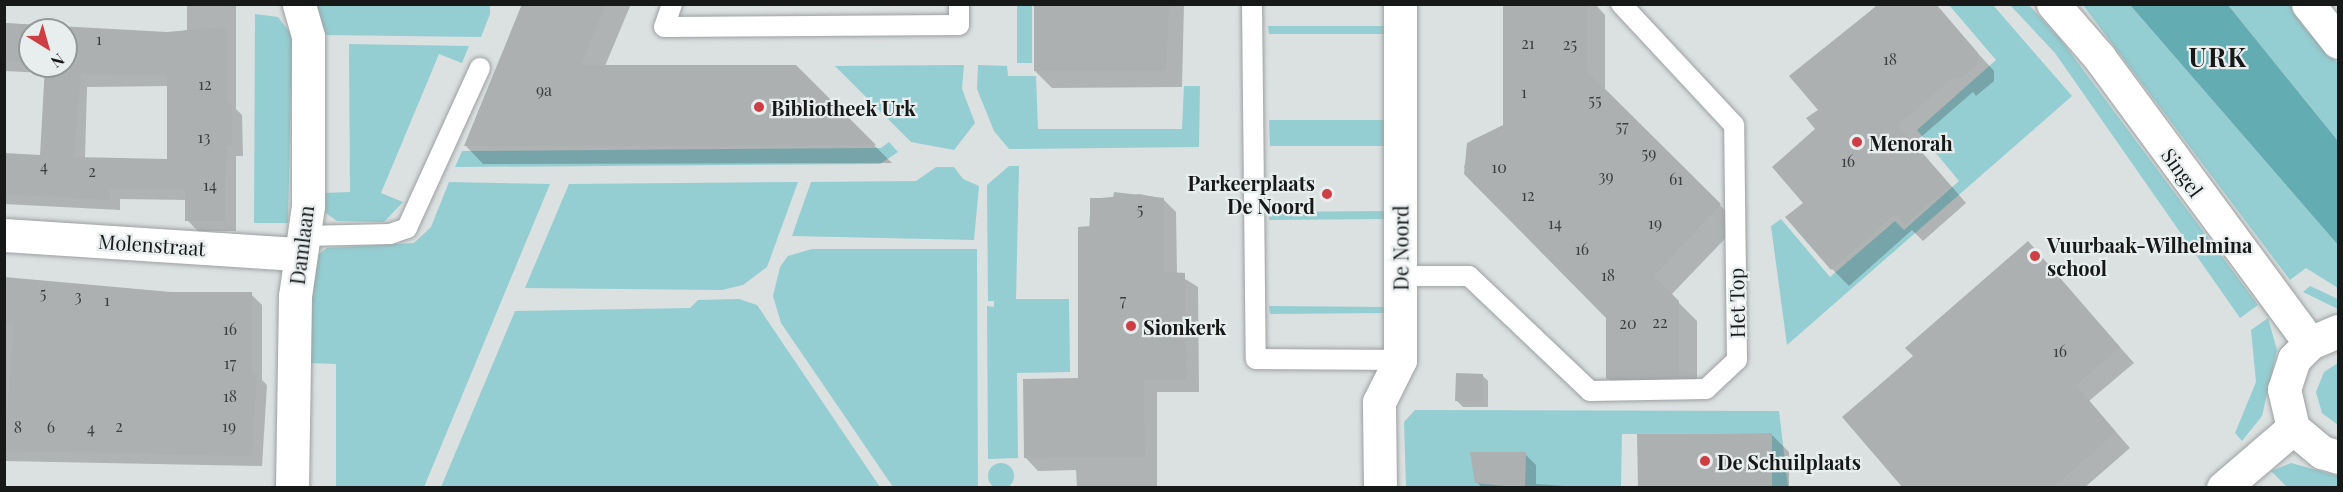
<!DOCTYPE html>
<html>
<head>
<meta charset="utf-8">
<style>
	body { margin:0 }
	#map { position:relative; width:2343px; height:492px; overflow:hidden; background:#dbe0e0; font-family:"Playfair Display",serif }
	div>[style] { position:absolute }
	.green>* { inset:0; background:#94ced2 }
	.round { border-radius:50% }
	.water>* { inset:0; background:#63acb2 }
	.shadow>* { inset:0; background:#0003 }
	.building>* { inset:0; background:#acb0b0 }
	.roads { filter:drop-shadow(0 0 2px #9ca0a1) drop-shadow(0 0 2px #9ca0a1) }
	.service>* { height:20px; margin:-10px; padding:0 10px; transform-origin:10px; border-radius:10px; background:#fff }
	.minor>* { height:33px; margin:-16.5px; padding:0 16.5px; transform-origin:16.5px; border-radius:16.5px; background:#fff }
	.secondary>* { height:33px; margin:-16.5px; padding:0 16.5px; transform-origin:16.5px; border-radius:16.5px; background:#fff }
	.dots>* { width:16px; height:16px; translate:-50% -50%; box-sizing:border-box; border:3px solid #e8eded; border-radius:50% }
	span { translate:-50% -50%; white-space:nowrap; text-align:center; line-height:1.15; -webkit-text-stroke:4.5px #e8eded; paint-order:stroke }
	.number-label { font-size:16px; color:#3c3f3f }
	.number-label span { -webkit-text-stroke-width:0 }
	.poi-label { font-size:20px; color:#171919; font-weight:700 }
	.left { translate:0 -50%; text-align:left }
	.right { translate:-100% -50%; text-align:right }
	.street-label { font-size:20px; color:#171919 }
	.district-label { font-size:26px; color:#171919; font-weight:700; letter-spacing:1.5px }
	.frame { position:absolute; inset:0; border:6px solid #171919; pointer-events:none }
	.north { position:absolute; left:18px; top:18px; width:60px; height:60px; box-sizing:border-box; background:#e8eded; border:2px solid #949898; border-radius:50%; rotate:143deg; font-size:16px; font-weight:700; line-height:24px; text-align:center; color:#171919 }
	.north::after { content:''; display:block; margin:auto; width:21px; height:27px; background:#ce3e45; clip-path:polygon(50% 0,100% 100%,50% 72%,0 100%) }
</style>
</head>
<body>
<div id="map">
	<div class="green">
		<i style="clip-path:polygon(317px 5px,490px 5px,490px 14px,481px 37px,323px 35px)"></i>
		<i style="clip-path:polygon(1017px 5px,1032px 5px,1032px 63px,1017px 63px)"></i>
		<i style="clip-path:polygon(1949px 5px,1993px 5px,2072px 96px,1787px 345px,1771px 226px,1781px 219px,1830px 277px,1895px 221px,1904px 230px,1959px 181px,1917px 130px,1996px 60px)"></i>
		<i style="clip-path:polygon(2010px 5px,2029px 5px,2061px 40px,2258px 305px,2240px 318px,2055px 53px)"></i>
		<i style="clip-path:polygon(2083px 5px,2130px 5px,2338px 245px,2338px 288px,2306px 268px,2290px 280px)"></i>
		<i style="clip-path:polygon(2228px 5px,2292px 5px,2338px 64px,2338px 141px)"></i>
		<i style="clip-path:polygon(255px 14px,278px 17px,292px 35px,288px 223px,254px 223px)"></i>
		<i style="clip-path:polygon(1268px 26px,1387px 26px,1386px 34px,1269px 34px)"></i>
		<i style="clip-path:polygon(349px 44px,469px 46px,462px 63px,439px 54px,381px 193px,403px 202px,384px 222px,337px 221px,323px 211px,322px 193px,350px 192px)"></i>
		<i style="clip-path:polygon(964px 65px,962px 89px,975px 123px,954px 150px,911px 142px,835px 66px)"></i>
		<i style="clip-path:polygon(978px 65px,1007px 66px,1008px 76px,1036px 76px,1038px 129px,1182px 129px,1184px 86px,1200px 86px,1199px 147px,1009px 149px,994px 131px,977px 89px)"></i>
		<i style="clip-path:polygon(1269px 120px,1385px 120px,1386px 146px,1270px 146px)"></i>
		<i style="clip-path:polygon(889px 142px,898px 152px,880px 164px,455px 167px,462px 151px,881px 148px)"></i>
		<i style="clip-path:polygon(1009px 166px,1019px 166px,1016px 299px,1069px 299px,1070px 372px,1017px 373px,1018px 458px,988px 459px,987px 306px,994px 307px,994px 301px,988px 301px,987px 185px)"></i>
		<i style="clip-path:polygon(936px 167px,954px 167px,963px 179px,979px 186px,974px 240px,792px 236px,811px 182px,916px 181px)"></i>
		<i style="clip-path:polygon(449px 182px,550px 184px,424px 487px,336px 487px,336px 364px,308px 363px,309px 287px,315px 257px,327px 248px,414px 243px,431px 227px)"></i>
		<i style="clip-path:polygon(798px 182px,767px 267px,743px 285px,722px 290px,525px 288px,569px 184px)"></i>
		<i style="clip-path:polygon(1388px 211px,1388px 219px,1269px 220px,1269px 212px)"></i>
		<i style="clip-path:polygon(812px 249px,977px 249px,978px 487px,893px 487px,781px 323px,773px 296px,780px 267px,788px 256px)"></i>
		<i style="clip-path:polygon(2310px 286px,2338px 299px,2338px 309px,2303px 292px)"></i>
		<i style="clip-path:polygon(739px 299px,757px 305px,880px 487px,441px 487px,515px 311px,690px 308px,698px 300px)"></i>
		<i style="clip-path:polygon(1269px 306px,1387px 307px,1387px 313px,1270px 314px)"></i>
		<i style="clip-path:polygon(2268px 318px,2277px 350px,2262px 416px,2242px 441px,2235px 433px,2256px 382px,2251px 330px)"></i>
		<i style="clip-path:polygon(2338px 363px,2338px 425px,2322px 413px,2316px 392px,2324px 372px)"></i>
		<i style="clip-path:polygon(1415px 410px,1779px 411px,1788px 487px,1772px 487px,1772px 433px,1622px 434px,1621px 487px,1406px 487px,1404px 422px)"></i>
		<i class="round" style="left:988px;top:463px;width:26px;height:26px"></i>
		<i style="clip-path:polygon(2291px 463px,2338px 476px,2338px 487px,2287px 487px,2271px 471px)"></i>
	</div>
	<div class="water">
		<i style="clip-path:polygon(2130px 5px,2228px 5px,2338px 141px,2338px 245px)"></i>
	</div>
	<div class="shadow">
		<i style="clip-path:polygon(evenodd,187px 4px,236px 4px,236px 109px,242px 115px,243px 156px,236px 156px,236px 231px,198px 231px,187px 220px,187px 200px,120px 199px,120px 210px,4px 204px,4px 154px,41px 156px,46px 73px,4px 71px,4px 23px,167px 34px,187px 30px,187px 4px,30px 30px,66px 30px,66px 66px,30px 66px,30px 30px,187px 4px,168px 86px,169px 161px,85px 159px,87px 87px,168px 86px)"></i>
		<i style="clip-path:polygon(524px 4px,631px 4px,605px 66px,795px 66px,892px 163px,483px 164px,466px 146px)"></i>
		<i style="clip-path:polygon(1035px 4px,1184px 4px,1182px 87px,1052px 88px,1035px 71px)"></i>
		<i style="clip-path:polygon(1504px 4px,1595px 4px,1605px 15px,1605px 91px,1739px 224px,1671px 295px,1697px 321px,1697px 396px,1626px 397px,1608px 378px,1608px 317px,1473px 183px,1464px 167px,1472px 140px,1504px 126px)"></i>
		<i style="clip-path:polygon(1878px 4px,1937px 8px,1994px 71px,1994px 81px,1976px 96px,1973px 92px,1914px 143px,1966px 203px,1923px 241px,1912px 230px,1849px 286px,1832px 269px,1806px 204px,1820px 110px,1816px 61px)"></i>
		<i style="clip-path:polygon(1140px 194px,1163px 199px,1176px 212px,1177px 274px,1198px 287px,1199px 392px,1157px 392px,1157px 488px,1077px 488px,1076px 470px,1038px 471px,1025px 457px,1079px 380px,1091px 199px)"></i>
		<i style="clip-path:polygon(2028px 244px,2134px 363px,2089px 401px,2130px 448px,2084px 488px,1905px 488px,1915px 357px)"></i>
		<i style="clip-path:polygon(4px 279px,171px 294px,251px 294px,262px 305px,262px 380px,267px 385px,262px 466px,4px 461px)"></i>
		<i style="clip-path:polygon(1482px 375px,1488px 381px,1488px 407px,1463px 407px,1457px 401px)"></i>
		<i style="clip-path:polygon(1772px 435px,1789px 452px,1789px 488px,1639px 488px)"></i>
		<i style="clip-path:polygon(1525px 454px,1536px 465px,1536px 484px,1594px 488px,1482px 488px,1477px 482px)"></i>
	</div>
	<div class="building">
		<i style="clip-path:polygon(522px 4px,606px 4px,581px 65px,796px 65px,876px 145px,464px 146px)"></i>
		<i style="clip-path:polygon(1034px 4px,1169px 4px,1166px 71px,1034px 71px)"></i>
		<i style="clip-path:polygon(1503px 4px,1587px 4px,1587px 71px,1721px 204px,1654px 276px,1679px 301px,1679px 377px,1606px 379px,1606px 318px,1464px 174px,1467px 143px,1503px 125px)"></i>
		<i style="clip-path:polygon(1879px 4px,1936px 4px,1978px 53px,1978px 64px,1958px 80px,1955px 76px,1898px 125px,1950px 186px,1905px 225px,1895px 214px,1831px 270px,1785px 217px,1803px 203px,1772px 167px,1815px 129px,1806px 118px,1818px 110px,1789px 76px)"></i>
		<i style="clip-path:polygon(evenodd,4px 23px,167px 32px,226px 27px,226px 103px,232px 103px,232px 146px,226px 146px,225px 221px,185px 221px,185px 190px,110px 189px,110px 200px,4px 194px,4px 153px,40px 155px,45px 66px,66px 66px,66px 30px,30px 30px,30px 63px,4px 61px,4px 23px,81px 74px,167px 75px,167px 159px,74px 157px,81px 74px)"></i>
		<i style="clip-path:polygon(1114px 192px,1164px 198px,1164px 272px,1185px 273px,1186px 380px,1144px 380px,1145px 457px,1024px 458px,1023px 379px,1078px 378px,1078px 227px,1090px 226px,1090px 198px,1113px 198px)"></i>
		<i style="clip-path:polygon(2028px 241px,2120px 347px,2076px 385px,2116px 432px,2052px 488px,1903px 488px,1842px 417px,1913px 356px,1905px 348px)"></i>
		<i style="clip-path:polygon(4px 277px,171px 292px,252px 292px,252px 373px,257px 373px,252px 456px,4px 451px,14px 325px,4px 324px)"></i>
		<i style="clip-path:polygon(1456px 373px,1483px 374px,1483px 402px,1455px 401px)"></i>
		<i style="clip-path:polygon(1772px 433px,1772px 488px,1638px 488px,1637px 434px)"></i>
		<i style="clip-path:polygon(1470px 452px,1526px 452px,1525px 488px,1475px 483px)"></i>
	</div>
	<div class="roads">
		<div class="service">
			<i style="left:672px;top:4px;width:24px;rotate:109deg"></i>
			<i style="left:664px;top:27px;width:295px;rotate:-0.4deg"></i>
			<i style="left:959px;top:25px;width:21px;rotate:-90deg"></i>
			<i style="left:1252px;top:4px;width:355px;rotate:89.4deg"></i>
			<i style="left:1256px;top:359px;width:144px;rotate:0.4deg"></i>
			<i style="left:304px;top:236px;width:86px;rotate:-1.3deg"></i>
			<i style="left:390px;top:234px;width:18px;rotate:-19deg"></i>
			<i style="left:407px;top:228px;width:176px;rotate:-65.5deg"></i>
			<i style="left:1399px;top:276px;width:70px"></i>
			<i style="left:1469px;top:276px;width:167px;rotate:43.5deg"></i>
			<i style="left:1590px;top:391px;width:116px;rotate:-1deg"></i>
			<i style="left:1706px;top:389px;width:42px;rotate:-43.1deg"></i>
			<i style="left:1737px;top:360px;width:235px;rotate:-90.7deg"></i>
			<i style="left:1734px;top:125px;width:166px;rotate:-133deg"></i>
		</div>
		<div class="minor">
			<i style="left:2308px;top:4px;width:48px;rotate:51.7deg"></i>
			<i style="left:4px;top:235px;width:297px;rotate:3.7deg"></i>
			<i style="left:292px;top:488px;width:192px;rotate:-89.1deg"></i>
			<i style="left:295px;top:296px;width:91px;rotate:-81.8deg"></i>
			<i style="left:308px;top:206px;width:170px;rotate:-90deg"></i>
			<i style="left:308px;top:36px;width:33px;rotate:-106deg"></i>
			<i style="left:1380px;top:488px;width:86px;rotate:-90.7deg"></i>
			<i style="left:1379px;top:402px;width:47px;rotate:-63.4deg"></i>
			<i style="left:1400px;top:360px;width:356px;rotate:-90deg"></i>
			<i style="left:2223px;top:488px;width:92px;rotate:-40.6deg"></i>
		</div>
		<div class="secondary">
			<i style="left:2053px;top:4px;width:70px;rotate:49deg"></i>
			<i style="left:2099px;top:57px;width:355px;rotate:53.6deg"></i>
			<i style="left:2338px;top:331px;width:30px;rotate:157deg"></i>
			<i style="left:2310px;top:343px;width:23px;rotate:135deg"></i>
			<i style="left:2294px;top:359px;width:32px;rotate:108deg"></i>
			<i style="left:2284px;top:389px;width:40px;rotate:77deg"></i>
			<i style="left:2293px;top:428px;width:38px;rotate:40deg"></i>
			<i style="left:2322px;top:452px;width:17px;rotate:17deg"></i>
		</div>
	</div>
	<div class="dots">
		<i style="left:759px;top:107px;background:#ce3e45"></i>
		<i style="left:1857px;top:142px;background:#ce3e45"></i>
		<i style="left:1327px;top:194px;background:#ce3e45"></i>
		<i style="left:2035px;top:256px;background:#ce3e45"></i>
		<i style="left:1131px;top:326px;background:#ce3e45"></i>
		<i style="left:1705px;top:461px;background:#ce3e45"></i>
	</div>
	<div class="number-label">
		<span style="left:99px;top:39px">1</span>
		<span style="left:1528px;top:43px">21</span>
		<span style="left:1570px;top:44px">25</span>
		<span style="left:1890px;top:59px">18</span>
		<span style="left:205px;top:84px">12</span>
		<span style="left:544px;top:90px">9a</span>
		<span style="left:1524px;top:92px">1</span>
		<span style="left:1595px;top:100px">55</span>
		<span style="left:1622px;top:126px">57</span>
		<span style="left:204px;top:137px">13</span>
		<span style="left:1649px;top:153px">59</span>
		<span style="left:1848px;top:161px">16</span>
		<span style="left:44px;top:166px">4</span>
		<span style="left:1499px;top:167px">10</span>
		<span style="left:92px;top:171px">2</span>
		<span style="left:1606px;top:176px">39</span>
		<span style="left:1676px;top:179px">61</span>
		<span style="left:210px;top:185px">14</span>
		<span style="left:1528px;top:195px">12</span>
		<span style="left:1140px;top:209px">5</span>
		<span style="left:1555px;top:223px">14</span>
		<span style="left:1655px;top:223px">19</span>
		<span style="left:1582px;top:249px">16</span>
		<span style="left:1608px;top:275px">18</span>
		<span style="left:43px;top:293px">5</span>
		<span style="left:78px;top:296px">3</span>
		<span style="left:107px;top:300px">1</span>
		<span style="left:1123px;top:300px">7</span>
		<span style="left:1660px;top:322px">22</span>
		<span style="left:1628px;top:323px">20</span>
		<span style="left:230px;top:329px">16</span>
		<span style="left:2060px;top:351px">16</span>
		<span style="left:230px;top:363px">17</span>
		<span style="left:230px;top:396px">18</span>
		<span style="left:119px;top:426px">2</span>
		<span style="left:229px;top:426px">19</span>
		<span style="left:18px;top:427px">8</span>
		<span style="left:51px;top:427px">6</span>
		<span style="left:91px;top:428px">4</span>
	</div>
	<div class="poi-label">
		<span class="left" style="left:771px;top:107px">Bibliotheek Urk</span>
		<span class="left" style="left:1869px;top:142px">Menorah</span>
		<span class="right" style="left:1315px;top:194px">Parkeerplaats<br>De Noord</span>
		<span class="left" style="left:2047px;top:256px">Vuurbaak-Wilhelmina<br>school</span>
		<span class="left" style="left:1143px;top:326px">Sionkerk</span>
		<span class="left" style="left:1717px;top:461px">De Schuilplaats</span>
	</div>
	<div class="street-label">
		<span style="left:2183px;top:172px;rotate:54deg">Singel</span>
		<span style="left:152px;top:244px;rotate:4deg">Molenstraat</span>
		<span style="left:301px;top:245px;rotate:-83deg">Damlaan</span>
		<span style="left:1400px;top:248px;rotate:-90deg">De Noord</span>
		<span style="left:1736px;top:303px;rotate:-91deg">Het Top</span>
	</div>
	<div class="district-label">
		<span style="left:2218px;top:57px">URK</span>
	</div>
	<div class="frame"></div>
	<div class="north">N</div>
</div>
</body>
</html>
